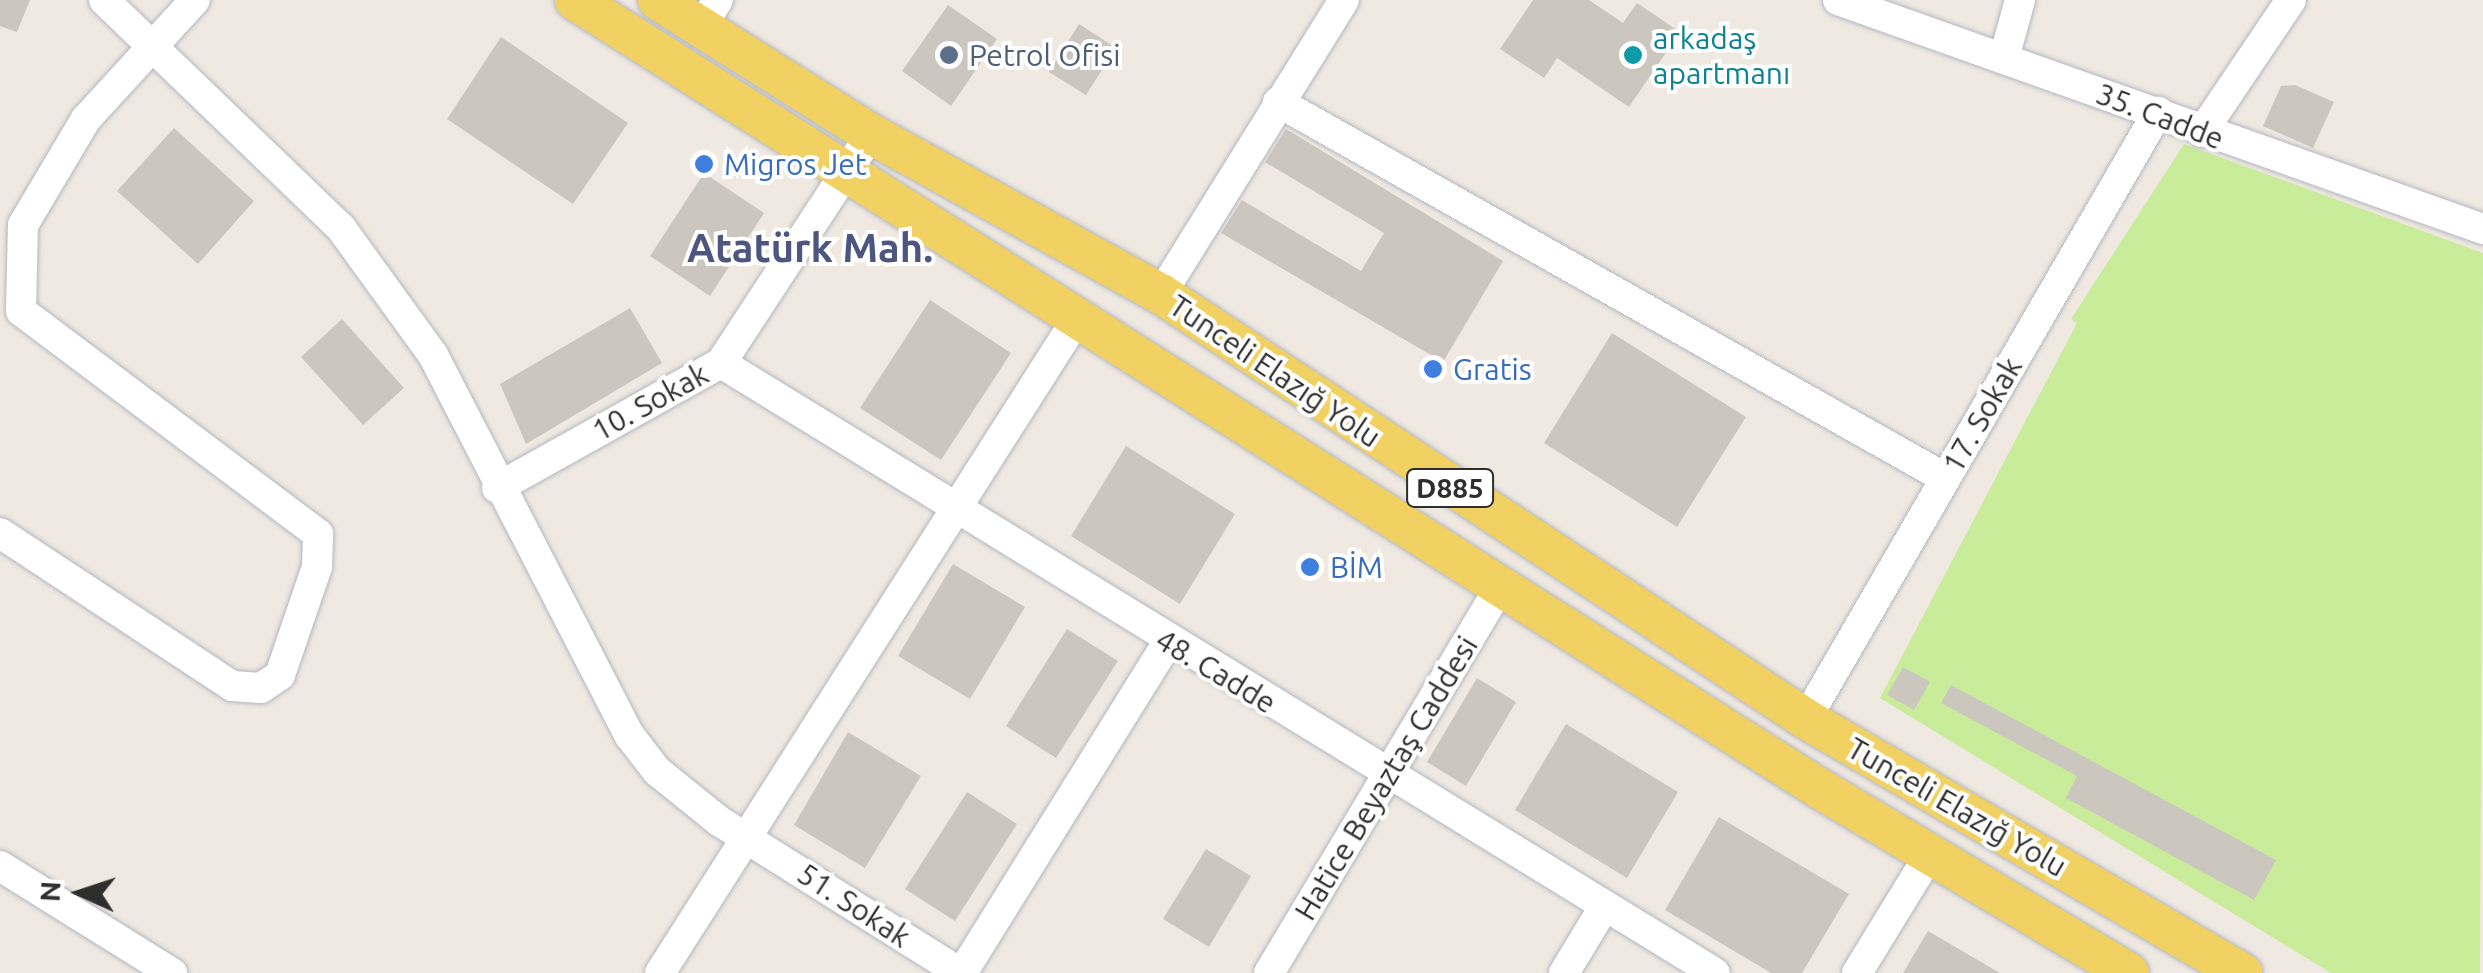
<!DOCTYPE html>
<html>
<head>
<meta charset="utf-8">
<style>
	body { margin:0 }
	#map { position:relative; width:2483px; height:973px; overflow:hidden; background:#efe9e1; font-family:Ubuntu,sans-serif }
	div>[style] { position:absolute }
	.pitch>* { inset:0; background:#c9ec9a }
	.building>* { inset:0; background:#cbc7bf }
	.roads { filter:drop-shadow(0 0 2px #b4b7c1) drop-shadow(0 0 2px #b4b7c1) }
	.minor>* { height:30px; margin:-15px; padding:0 15px; transform-origin:15px; border-radius:15px; background:#fff }
	.major>* { height:40px; margin:-20px; padding:0 20px; transform-origin:20px; border-radius:20px; background:#f2d163 }
	.dots>* { width:28px; height:28px; translate:-50% -50%; box-sizing:border-box; border:5px solid #fff; border-radius:50% }
	span { translate:-50% -50%; white-space:nowrap; text-align:center; line-height:1.15; -webkit-text-stroke:8px #fff; paint-order:stroke }
	.shield-label span { padding:2px 8px; background:#fff; border:2px solid; border-radius:8px; -webkit-text-stroke-width:0 }
	.shield-label { font-size:28px; color:#2e2e2e; font-weight:700 }
	.culture-label { font-size:30px; color:#0d838f }
	.left { translate:0 -50%; text-align:left }
	.service-label { font-size:30px; color:#4e5e75 }
	.street-label { font-size:30px; color:#2e2e2e }
	.shop-label { font-size:30px; color:#366cbe }
	.district-label { font-size:40px; color:#4d5680; font-weight:700 }
	.north { position:absolute; left:30px; top:843px; width:100px; height:100px; -webkit-text-stroke:8px #fff; paint-order:stroke; rotate:273deg; font-size:28px; font-weight:700; line-height:40px; text-align:center; color:#2e2e2e }
	.north::after { content:''; display:block; margin:auto; width:35px; height:45px; background:#2e2e2e; clip-path:polygon(50% 0,100% 100%,50% 72%,0 100%) }
</style>
</head>
<body>
<div id="map">
	<div class="pitch">
		<i style="clip-path:polygon(2184px 144px,2483px 253px,2480px 973px,2331px 973px,1880px 698px,2077px 323px,2071px 319px)"></i>
	</div>
	<div class="building">
		<i style="clip-path:polygon(0 0,30px 0,17px 32px,0 26px)"></i>
		<i style="clip-path:polygon(1533px 0,1589px 0,1623px 23px,1637px 3px,1680px 32px,1629px 107px,1557px 58px,1544px 78px,1500px 49px)"></i>
		<i style="clip-path:polygon(948px 5px,997px 39px,951px 106px,902px 71px)"></i>
		<i style="clip-path:polygon(1079px 24px,1116px 48px,1086px 95px,1049px 72px)"></i>
		<i style="clip-path:polygon(501px 37px,628px 123px,573px 204px,447px 119px)"></i>
		<i style="clip-path:polygon(2295px 85px,2334px 102px,2313px 148px,2263px 126px,2281px 86px)"></i>
		<i style="clip-path:polygon(174px 128px,254px 201px,198px 264px,117px 191px)"></i>
		<i style="clip-path:polygon(1286px 129px,1503px 261px,1443px 362px,1221px 233px,1242px 200px,1361px 271px,1384px 233px,1265px 162px)"></i>
		<i style="clip-path:polygon(704px 173px,764px 213px,710px 296px,650px 256px)"></i>
		<i style="clip-path:polygon(930px 300px,1011px 353px,941px 460px,860px 408px)"></i>
		<i style="clip-path:polygon(630px 308px,662px 363px,526px 444px,500px 384px)"></i>
		<i style="clip-path:polygon(342px 319px,404px 388px,363px 425px,301px 357px)"></i>
		<i style="clip-path:polygon(1612px 333px,1746px 417px,1677px 527px,1544px 443px)"></i>
		<i style="clip-path:polygon(1126px 446px,1235px 514px,1180px 604px,1071px 536px)"></i>
		<i style="clip-path:polygon(953px 564px,1025px 607px,970px 699px,898px 656px)"></i>
		<i style="clip-path:polygon(1067px 629px,1118px 661px,1056px 758px,1006px 726px)"></i>
		<i style="clip-path:polygon(1903px 667px,1930px 682px,1914px 710px,1887px 695px)"></i>
		<i style="clip-path:polygon(1477px 678px,1516px 702px,1466px 786px,1427px 762px)"></i>
		<i style="clip-path:polygon(1951px 685px,2276px 860px,2254px 900px,2066px 798px,2077px 776px,1941px 703px)"></i>
		<i style="clip-path:polygon(1566px 724px,1678px 792px,1627px 878px,1515px 810px)"></i>
		<i style="clip-path:polygon(848px 732px,921px 776px,865px 868px,794px 825px)"></i>
		<i style="clip-path:polygon(967px 792px,1017px 824px,955px 921px,905px 889px)"></i>
		<i style="clip-path:polygon(1719px 817px,1849px 894px,1802px 973px,1771px 973px,1665px 910px)"></i>
		<i style="clip-path:polygon(1206px 849px,1251px 876px,1209px 947px,1163px 919px)"></i>
		<i style="clip-path:polygon(1928px 931px,2000px 973px,1903px 973px)"></i>
	</div>
	<div class="roads">
		<div class="minor">
			<i style="left:104px;top:0;width:329px;rotate:43.9deg"></i>
			<i style="left:341px;top:228px;width:157px;rotate:54.1deg"></i>
			<i style="left:433px;top:355px;width:429px;rotate:62.7deg"></i>
			<i style="left:630px;top:736px;width:44px;rotate:52.4deg"></i>
			<i style="left:657px;top:771px;width:80px;rotate:38.9deg"></i>
			<i style="left:719px;top:821px;width:285px;rotate:32.2deg"></i>
			<i style="left:1838px;top:0;width:684px;rotate:19.55deg"></i>
			<i style="left:701px;top:27px;width:32px;rotate:-58deg"></i>
			<i style="left:2004px;top:58px;width:60px;rotate:-74.6deg"></i>
			<i style="left:1278px;top:102px;width:766px;rotate:29.41deg"></i>
			<i style="left:2202px;top:132px;width:159px;rotate:-56deg"></i>
			<i style="left:1161px;top:294px;width:346px;rotate:-58.1deg"></i>
			<i style="left:721px;top:363px;width:1166px;rotate:31.54deg"></i>
			<i style="left:497px;top:488px;width:257px;rotate:-29.2deg"></i>
			<i style="left:721px;top:363px;width:274px;rotate:-56.8deg"></i>
			<i style="left:0;top:533px;width:278px;rotate:33.4deg"></i>
			<i style="left:232px;top:686px;width:29px;rotate:4deg"></i>
			<i style="left:261px;top:688px;width:23px;rotate:-34deg"></i>
			<i style="left:280px;top:675px;width:114px;rotate:-71.1deg"></i>
			<i style="left:317px;top:567px;width:33px;rotate:-88deg"></i>
			<i style="left:318px;top:534px;width:371px;rotate:-143.1deg"></i>
			<i style="left:21px;top:311px;width:86px;rotate:-88.7deg"></i>
			<i style="left:23px;top:225px;width:123px;rotate:-59.3deg"></i>
			<i style="left:86px;top:119px;width:161px;rotate:-47.5deg"></i>
			<i style="left:1806px;top:719px;width:702px;rotate:-59.89deg"></i>
			<i style="left:0;top:866px;width:203px;rotate:31.9deg"></i>
			<i style="left:660px;top:973px;width:778px;rotate:-57.49deg"></i>
			<i style="left:962px;top:973px;width:390px;rotate:-58.1deg"></i>
			<i style="left:1269px;top:973px;width:454px;rotate:-59.1deg"></i>
			<i style="left:1564px;top:973px;width:77px;rotate:-58.8deg"></i>
			<i style="left:1857px;top:973px;width:140px;rotate:-58.5deg"></i>
		</div>
		<div class="major">
			<i style="left:575px;top:0;width:1470px;rotate:32.36deg"></i>
			<i style="left:1817px;top:787px;width:363px;rotate:30.8deg"></i>
			<i style="left:658px;top:0;width:252px;rotate:32.2deg"></i>
			<i style="left:871px;top:134px;width:331px;rotate:28.9deg"></i>
			<i style="left:1161px;top:294px;width:772px;rotate:33.38deg"></i>
			<i style="left:1806px;top:719px;width:505px;rotate:30.22deg"></i>
		</div>
	</div>
	<div class="dots">
		<i style="left:949px;top:55px;background:#5c6f8a"></i>
		<i style="left:1633px;top:55px;background:#0f9aa8"></i>
		<i style="left:704px;top:164px;background:#3f7fe0"></i>
		<i style="left:1433px;top:369px;background:#3f7fe0"></i>
		<i style="left:1310px;top:567px;background:#3f7fe0"></i>
	</div>
	<div class="shield-label">
		<span style="left:1450px;top:488px">D885</span>
	</div>
	<div class="culture-label">
		<span class="left" style="left:1653px;top:55px">arkadaş<br>apartmanı</span>
	</div>
	<div class="service-label">
		<span class="left" style="left:969px;top:55px">Petrol Ofisi</span>
	</div>
	<div class="street-label">
		<span style="left:2160px;top:116px;rotate:21deg">35. Cadde</span>
		<span style="left:1275px;top:371px;rotate:34deg">Tunceli Elazığ Yolu</span>
		<span style="left:650px;top:402px;rotate:-29deg">10. Sokak</span>
		<span style="left:1982px;top:415px;rotate:-60deg">17. Sokak</span>
		<span style="left:1216px;top:671px;rotate:31deg">48. Cadde</span>
		<span style="left:1386px;top:778px;rotate:-59deg">Hatice Beyaztaş Caddesi</span>
		<span style="left:1957px;top:807px;rotate:30deg">Tunceli Elazığ Yolu</span>
		<span style="left:854px;top:905px;rotate:33deg">51. Sokak</span>
	</div>
	<div class="shop-label">
		<span class="left" style="left:724px;top:164px">Migros Jet</span>
		<span class="left" style="left:1453px;top:369px">Gratis</span>
		<span class="left" style="left:1330px;top:567px">BİM</span>
	</div>
	<div class="district-label">
		<span style="left:810px;top:248px">Atatürk Mah.</span>
	</div>
	<div class="north">N</div>
</div>
</body>
</html>
